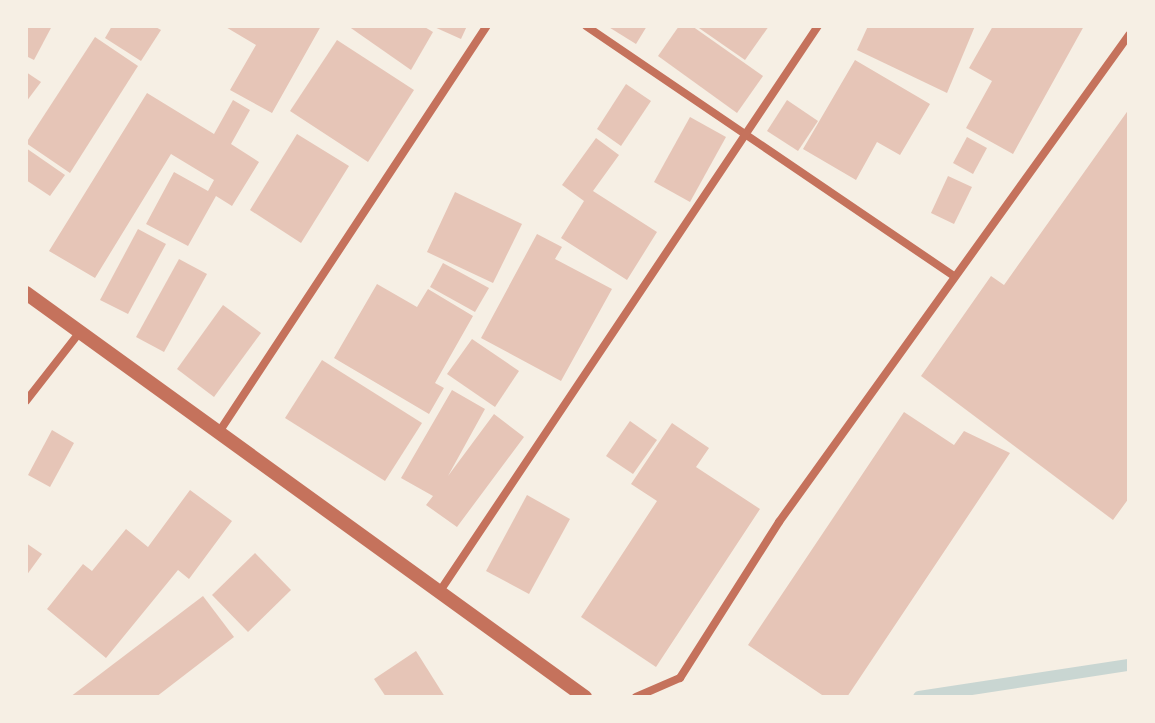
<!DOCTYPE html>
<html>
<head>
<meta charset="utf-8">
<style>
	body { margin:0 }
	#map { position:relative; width:1155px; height:723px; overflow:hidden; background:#f6efe4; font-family:"Source Sans 3",sans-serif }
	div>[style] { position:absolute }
	.stream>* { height:12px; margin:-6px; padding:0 6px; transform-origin:6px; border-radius:6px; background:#c9d6d2 }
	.building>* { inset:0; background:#e6c5b7 }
	.minor>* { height:8px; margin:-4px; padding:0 4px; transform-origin:4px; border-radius:4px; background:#c5725c }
	.tertiary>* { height:14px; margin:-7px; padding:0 7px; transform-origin:7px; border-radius:7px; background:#c5725c }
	span { translate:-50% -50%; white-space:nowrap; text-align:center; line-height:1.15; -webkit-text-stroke:6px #f6efe4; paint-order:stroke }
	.frame { position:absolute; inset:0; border:28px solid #f6efe4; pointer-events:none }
</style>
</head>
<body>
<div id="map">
	<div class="stream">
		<i style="left:919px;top:697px;width:212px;rotate:-8.7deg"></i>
	</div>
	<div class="building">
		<i style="clip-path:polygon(26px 26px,52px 26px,34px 60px,26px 56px)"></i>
		<i style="clip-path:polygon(112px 26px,154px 26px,161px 30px,141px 61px,105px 38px)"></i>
		<i style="clip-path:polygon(224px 26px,321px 26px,272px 113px,230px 90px,256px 45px)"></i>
		<i style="clip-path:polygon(348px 26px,423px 26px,433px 32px,411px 70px)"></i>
		<i style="clip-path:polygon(432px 26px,467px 26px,461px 39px)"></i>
		<i style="clip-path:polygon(607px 26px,647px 26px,636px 44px)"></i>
		<i style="clip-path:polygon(679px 26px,692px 26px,763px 76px,737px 113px,658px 56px)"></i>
		<i style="clip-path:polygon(696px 26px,769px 26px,745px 60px)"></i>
		<i style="clip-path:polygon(868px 26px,975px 26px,947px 93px,857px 50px)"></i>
		<i style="clip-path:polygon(993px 26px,1084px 26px,1013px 154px,966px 128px,992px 81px,969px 68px)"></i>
		<i style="clip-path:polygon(95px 37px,138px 66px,70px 173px,26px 143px)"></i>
		<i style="clip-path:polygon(337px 40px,414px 90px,368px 162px,290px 111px)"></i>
		<i style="clip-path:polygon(855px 60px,930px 104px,900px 155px,877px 142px,856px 180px,803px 149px)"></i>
		<i style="clip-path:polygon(26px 72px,41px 82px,26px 102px)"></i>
		<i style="clip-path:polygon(626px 84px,651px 101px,621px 146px,597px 129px)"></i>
		<i style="clip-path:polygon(147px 93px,214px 134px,233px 100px,250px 110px,231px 144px,259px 162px,232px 206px,216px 196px,188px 246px,146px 224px,174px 172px,208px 191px,214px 180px,171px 154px,95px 278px,49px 251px)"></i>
		<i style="clip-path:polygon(787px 100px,818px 121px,798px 151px,767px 131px)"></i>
		<i style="clip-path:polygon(1129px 109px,1129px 498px,1113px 520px,921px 376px,991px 276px,1004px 285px)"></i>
		<i style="clip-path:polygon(690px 117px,726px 137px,690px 202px,654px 182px)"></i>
		<i style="clip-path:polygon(297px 134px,349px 166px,301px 243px,250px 210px)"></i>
		<i style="clip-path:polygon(967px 137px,987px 148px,973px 174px,953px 163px)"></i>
		<i style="clip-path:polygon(596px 138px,619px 155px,593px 191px,657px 232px,627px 280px,561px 238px,584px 201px,562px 185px)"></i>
		<i style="clip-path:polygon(26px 148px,65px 175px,50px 196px,26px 180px)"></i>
		<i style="clip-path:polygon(948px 176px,972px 187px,954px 224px,931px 213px)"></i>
		<i style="clip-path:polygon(455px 192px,522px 224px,493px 283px,427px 252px)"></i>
		<i style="clip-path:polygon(138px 229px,166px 244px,128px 314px,100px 300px)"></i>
		<i style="clip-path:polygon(537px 234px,562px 247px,555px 259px,612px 289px,561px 381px,481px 338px)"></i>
		<i style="clip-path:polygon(179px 259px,207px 274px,164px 352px,136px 337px)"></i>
		<i style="clip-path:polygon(443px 263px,489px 288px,475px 312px,430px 287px)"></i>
		<i style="clip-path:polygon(377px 284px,417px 307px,428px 289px,473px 316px,435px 383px,444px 388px,429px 414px,334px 358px)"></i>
		<i style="clip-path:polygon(223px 305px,261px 333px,214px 397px,177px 369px)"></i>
		<i style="clip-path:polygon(472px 339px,519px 371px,495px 407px,447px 374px)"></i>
		<i style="clip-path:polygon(322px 360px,422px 423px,385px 481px,285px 418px)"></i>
		<i style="clip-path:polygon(452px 390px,485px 409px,448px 476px,494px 414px,524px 437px,457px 527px,426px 505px,433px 496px,401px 478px)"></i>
		<i style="clip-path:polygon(904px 412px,954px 445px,964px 431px,1010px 453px,847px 697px,825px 697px,748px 645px)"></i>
		<i style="clip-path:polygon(630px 421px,657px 440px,633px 474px,606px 456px)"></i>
		<i style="clip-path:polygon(672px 423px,709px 448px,696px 467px,760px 509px,656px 667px,581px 617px,657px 501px,631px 484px)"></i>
		<i style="clip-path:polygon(52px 430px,74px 443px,50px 487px,28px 475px)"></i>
		<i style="clip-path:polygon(190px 490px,232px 521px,189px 579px,178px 570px,106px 658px,47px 609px,83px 564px,92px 571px,126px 529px,148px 547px)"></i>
		<i style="clip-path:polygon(527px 495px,570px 519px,529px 594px,486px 571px)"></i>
		<i style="clip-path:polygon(26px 543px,42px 554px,26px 576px)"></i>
		<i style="clip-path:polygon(255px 553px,291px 590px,248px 632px,212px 595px)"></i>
		<i style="clip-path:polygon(203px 596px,234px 637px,156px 697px,70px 697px)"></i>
		<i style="clip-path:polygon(416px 651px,445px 697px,386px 697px,374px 679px)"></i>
	</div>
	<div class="minor">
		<i style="left:586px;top:26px;width:443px;rotate:34.2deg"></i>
		<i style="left:26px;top:401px;width:88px;rotate:-52deg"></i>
		<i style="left:219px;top:432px;width:486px;rotate:-56.6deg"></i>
		<i style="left:442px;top:588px;width:676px;rotate:-56.22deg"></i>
		<i style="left:636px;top:697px;width:48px;rotate:-23.4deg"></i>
		<i style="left:680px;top:678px;width:185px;rotate:-57.6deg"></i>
		<i style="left:779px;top:522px;width:600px;rotate:-54.3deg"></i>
	</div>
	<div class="tertiary">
		<i style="left:26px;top:293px;width:690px;rotate:35.86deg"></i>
	</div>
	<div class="frame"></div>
</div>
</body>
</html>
